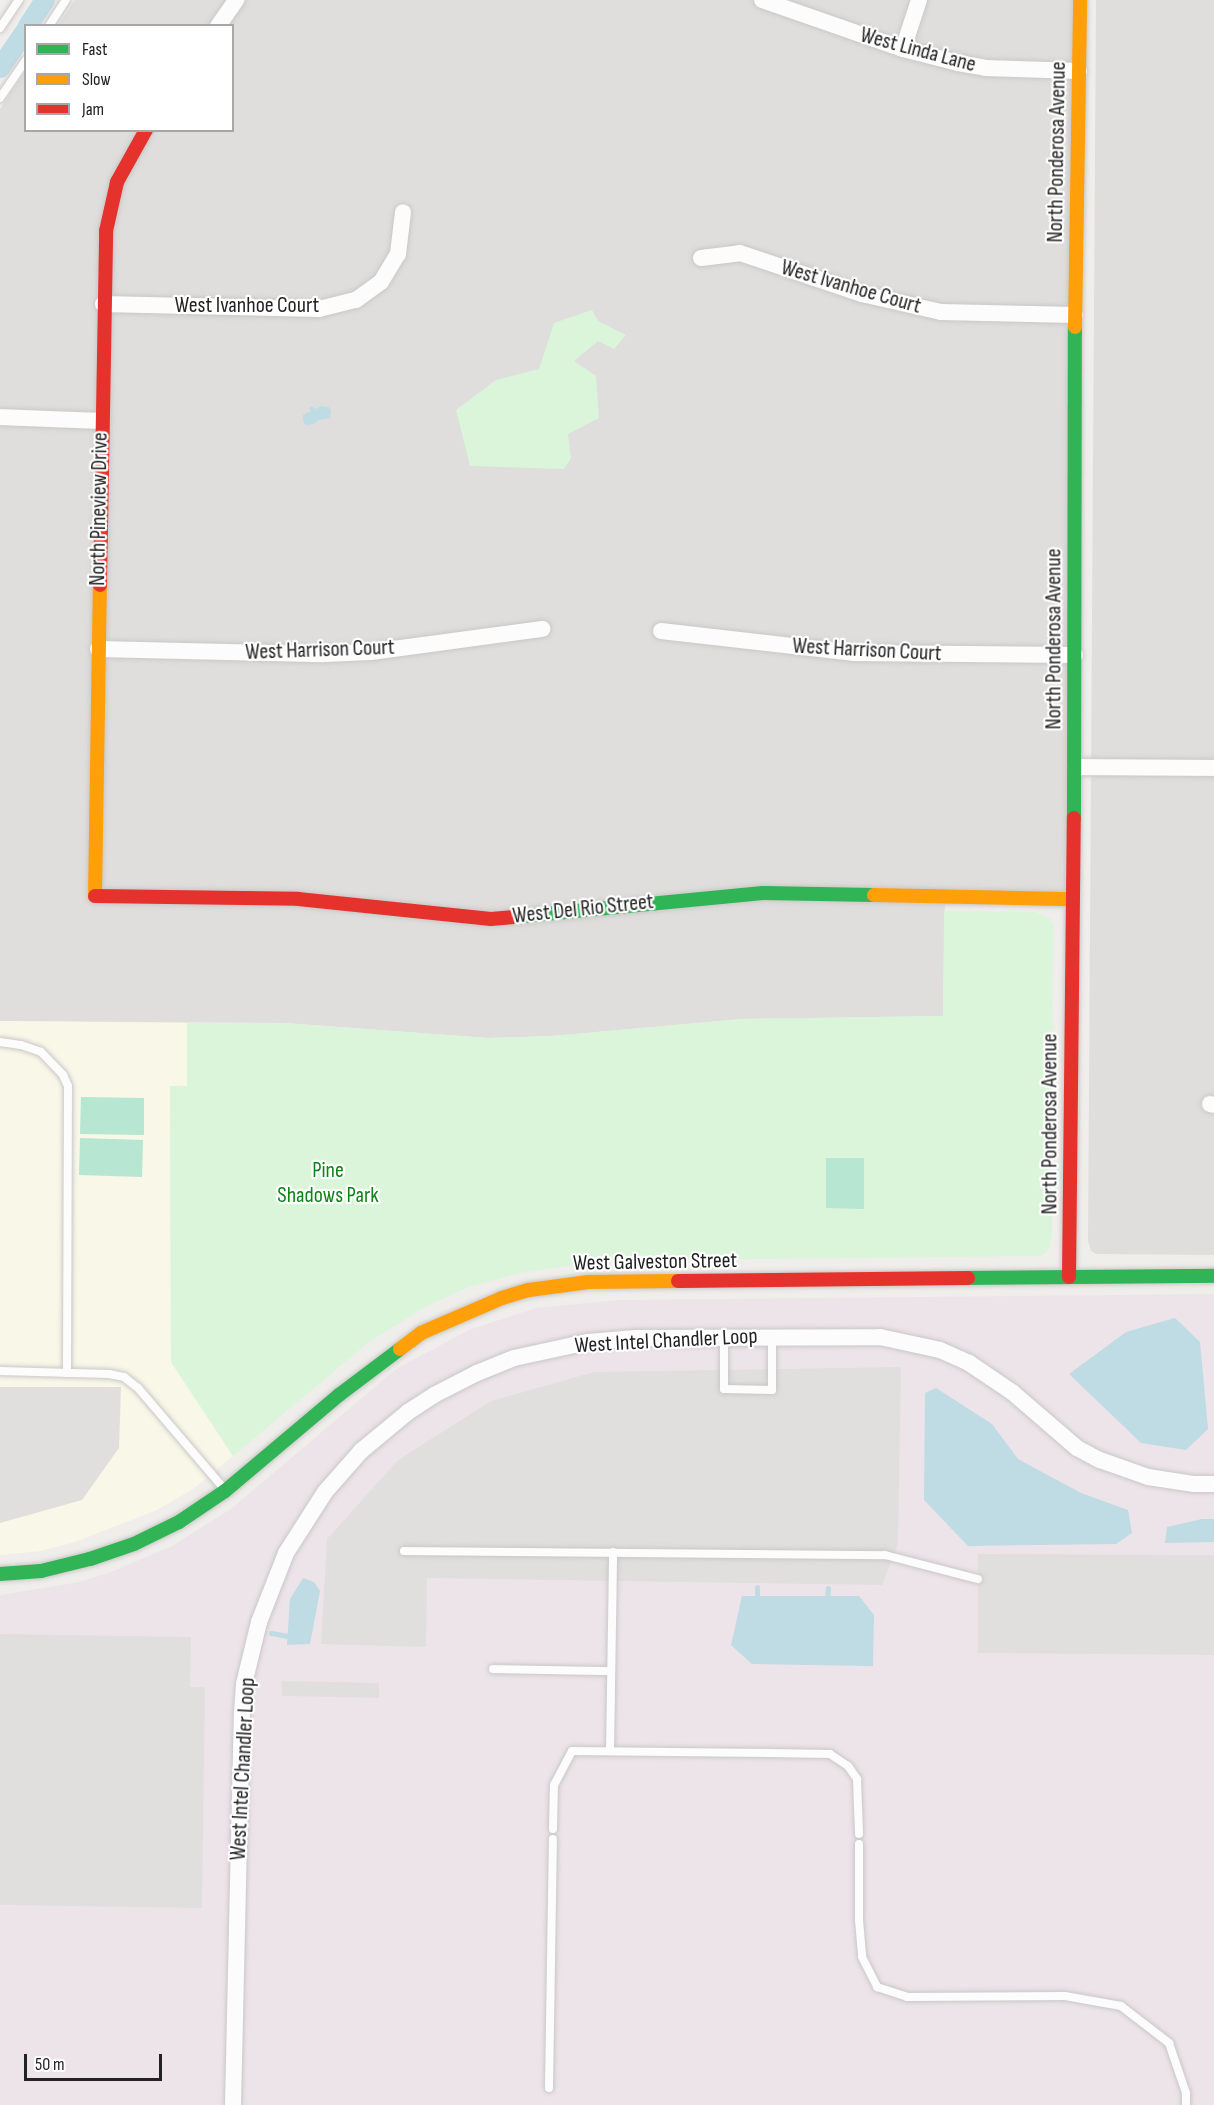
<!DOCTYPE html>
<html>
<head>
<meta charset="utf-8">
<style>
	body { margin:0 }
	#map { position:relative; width:1214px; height:2105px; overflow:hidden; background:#f0eeeb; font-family:"Sofia Sans Condensed",sans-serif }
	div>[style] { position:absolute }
	.residential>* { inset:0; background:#dfdedc }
	.industrial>* { inset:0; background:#ede4e9 }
	.education>* { inset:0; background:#f8f7e8 }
	.park>* { inset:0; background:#daf5da }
	.pitch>* { inset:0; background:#b7e6d2 }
	.parking>* { inset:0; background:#e0dfde }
	.water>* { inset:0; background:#bfdbe3 }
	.stream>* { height:5px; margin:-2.5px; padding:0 2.5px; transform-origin:2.5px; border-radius:2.5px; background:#bfdbe3 }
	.canal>* { height:20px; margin:-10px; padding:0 10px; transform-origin:10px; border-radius:10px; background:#bfdbe3 }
	.roads { filter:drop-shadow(0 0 2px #c9c8c7) drop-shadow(0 0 2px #c9c8c7) }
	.lane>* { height:8px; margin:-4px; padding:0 4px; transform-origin:4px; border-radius:4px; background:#fdfcfc }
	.street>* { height:16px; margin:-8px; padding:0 8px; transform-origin:8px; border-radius:8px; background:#fdfcfc }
	.fast>* { height:14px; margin:-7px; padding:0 7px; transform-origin:7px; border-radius:7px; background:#30b455 }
	.slow>* { height:14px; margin:-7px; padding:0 7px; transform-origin:7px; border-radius:7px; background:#ff9f0a }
	.jam>* { height:14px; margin:-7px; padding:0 7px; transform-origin:7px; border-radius:7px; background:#e5322d }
	span { translate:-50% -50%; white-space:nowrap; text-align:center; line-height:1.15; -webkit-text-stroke:4.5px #fff; paint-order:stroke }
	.street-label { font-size:22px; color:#222 }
	.park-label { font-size:22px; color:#0c8416 }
	.legend { position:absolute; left:24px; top:24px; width:210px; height:108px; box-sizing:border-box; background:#fff; border:2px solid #a7a7a7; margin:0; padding:8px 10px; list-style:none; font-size:18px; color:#222 }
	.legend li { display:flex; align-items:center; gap:12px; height:30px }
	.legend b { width:30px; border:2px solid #a7a7a7 }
	.scale { position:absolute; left:24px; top:2054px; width:138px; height:27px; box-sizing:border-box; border:3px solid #222; border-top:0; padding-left:8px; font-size:18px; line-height:21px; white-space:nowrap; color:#222; -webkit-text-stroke:4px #fff; paint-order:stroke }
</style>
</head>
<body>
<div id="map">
	<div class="residential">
		<i style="clip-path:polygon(75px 0,1079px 0,1073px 899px,945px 896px,943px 1016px,742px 1019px,552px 1036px,488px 1038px,285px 1023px,0 1021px,0 109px,25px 72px,26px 130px,232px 130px,232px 26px,58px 25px)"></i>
		<i style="clip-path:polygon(1096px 0,1214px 0,1214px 1255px,1096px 1254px,1091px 1251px,1088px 1241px)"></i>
	</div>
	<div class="industrial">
		<i style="clip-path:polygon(1214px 1294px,1214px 2105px,0 2105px,0 1595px,79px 1582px,111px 1572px,172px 1546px,231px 1509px,396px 1369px,471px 1329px,536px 1308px,618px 1300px)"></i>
	</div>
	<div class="education">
		<i style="clip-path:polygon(0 1021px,187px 1023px,187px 1086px,170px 1086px,171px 1362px,233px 1456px,193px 1489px,157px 1510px,75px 1542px,40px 1551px,0 1555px)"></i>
	</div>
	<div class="park">
		<i style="clip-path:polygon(592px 310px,598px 321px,626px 335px,614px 349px,598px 341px,574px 361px,596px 376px,599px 418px,568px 434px,571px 458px,564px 469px,470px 466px,456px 410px,496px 380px,539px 369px,554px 323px)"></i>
		<i style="clip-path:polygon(944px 911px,1036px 912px,1050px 919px,1053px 924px,1052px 1234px,1048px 1251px,1041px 1256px,677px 1260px,573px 1265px,520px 1273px,469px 1287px,425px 1307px,369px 1342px,233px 1456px,171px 1362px,170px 1086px,187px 1086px,187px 1023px,285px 1023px,488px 1038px,552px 1036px,742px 1019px,943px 1016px)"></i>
	</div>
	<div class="pitch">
		<i style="clip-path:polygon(81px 1097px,144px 1098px,144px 1135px,80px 1134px)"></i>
		<i style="clip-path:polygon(80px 1138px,143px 1140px,142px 1177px,79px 1175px)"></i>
		<i style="clip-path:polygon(826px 1158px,864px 1158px,864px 1209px,826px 1208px)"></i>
	</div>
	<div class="parking">
		<i style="clip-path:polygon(901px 1367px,898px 1544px,882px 1585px,427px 1578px,426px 1647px,321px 1644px,327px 1539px,398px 1460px,491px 1401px,594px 1372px)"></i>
		<i style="clip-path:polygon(0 1387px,121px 1387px,119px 1448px,82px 1500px,0 1523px)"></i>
		<i style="clip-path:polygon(978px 1554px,1214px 1555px,1214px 1655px,978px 1653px)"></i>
		<i style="clip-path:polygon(0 1634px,191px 1637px,190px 1687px,205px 1687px,202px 1908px,0 1905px)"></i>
		<i style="clip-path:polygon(282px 1681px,379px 1683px,379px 1698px,282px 1696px)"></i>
	</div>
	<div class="water">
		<i style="clip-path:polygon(312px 406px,315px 409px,321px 406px,329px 407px,331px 411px,330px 418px,318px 420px,314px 424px,306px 425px,303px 421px,303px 415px,311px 411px,309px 408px)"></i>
		<i style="clip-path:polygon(1175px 1318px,1200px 1342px,1208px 1429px,1186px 1450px,1141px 1443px,1069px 1374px,1126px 1332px)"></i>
		<i style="clip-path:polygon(936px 1388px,992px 1424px,1018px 1459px,1081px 1493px,1128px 1510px,1132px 1533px,1116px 1544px,968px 1546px,924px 1500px,925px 1393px)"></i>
		<i style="clip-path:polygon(1202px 1519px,1214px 1519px,1214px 1542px,1165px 1543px,1167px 1527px)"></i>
		<i style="clip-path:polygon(303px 1578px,314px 1582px,320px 1591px,310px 1644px,287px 1645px,290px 1599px)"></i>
		<i style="clip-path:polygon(742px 1596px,859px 1596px,874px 1615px,873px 1666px,752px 1664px,731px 1645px)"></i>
	</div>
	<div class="stream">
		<i style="left:757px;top:1600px;width:13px;rotate:-90deg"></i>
		<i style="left:827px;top:1601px;width:13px;rotate:-86deg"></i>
		<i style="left:271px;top:1633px;width:17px;rotate:10deg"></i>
	</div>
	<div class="canal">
		<i style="left:28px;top:26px;width:31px;rotate:-57deg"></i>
		<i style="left:0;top:68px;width:46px;rotate:-55.6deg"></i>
	</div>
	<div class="roads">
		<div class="lane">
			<i style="left:49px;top:26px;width:31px;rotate:-57deg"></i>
			<i style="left:0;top:28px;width:34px;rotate:-56deg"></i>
			<i style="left:0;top:98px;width:46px;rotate:-55.6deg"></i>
			<i style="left:0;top:1042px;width:21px;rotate:8deg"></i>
			<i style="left:21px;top:1045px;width:21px;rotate:19deg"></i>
			<i style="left:41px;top:1052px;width:32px;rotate:46deg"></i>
			<i style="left:63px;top:1075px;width:12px;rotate:66deg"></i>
			<i style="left:68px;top:1086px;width:287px;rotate:90.2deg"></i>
			<i style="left:724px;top:1337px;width:52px;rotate:90deg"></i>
			<i style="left:724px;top:1389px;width:48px;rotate:1.2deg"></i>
			<i style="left:772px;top:1390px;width:53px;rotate:-90deg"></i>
			<i style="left:0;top:1371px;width:109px;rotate:1.6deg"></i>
			<i style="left:109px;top:1374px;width:15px;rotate:11deg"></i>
			<i style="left:124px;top:1377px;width:18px;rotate:38deg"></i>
			<i style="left:138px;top:1388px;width:134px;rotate:49.5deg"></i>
			<i style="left:404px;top:1551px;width:481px;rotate:0.5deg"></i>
			<i style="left:885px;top:1555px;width:96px;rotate:14.5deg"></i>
			<i style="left:493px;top:1669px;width:118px;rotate:1deg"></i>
			<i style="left:610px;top:1751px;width:199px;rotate:-89.1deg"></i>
			<i style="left:553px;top:1829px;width:44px;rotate:-88.7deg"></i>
			<i style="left:554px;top:1785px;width:38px;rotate:-62deg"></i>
			<i style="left:572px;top:1751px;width:198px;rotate:0.6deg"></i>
			<i style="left:770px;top:1753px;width:60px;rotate:1deg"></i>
			<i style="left:830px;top:1754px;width:22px;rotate:34deg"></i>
			<i style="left:848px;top:1766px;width:16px;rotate:55deg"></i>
			<i style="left:857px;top:1779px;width:55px;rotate:87.9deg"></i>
			<i style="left:859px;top:1844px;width:76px;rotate:90deg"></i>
			<i style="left:859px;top:1920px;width:37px;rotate:85deg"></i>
			<i style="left:862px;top:1957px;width:34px;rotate:63deg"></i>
			<i style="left:877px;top:1987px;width:32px;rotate:18deg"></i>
			<i style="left:907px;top:1997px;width:158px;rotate:-0.4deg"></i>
			<i style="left:1065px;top:1996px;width:57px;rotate:10.1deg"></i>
			<i style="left:1121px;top:2006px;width:61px;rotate:37.6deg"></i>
			<i style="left:1169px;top:2043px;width:53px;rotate:71.2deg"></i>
			<i style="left:1186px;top:2093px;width:12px;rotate:90deg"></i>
			<i style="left:549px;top:2088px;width:249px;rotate:-89.1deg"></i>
		</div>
		<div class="street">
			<i style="left:762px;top:0;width:149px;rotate:19.2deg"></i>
			<i style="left:903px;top:49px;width:57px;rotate:14.3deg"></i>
			<i style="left:958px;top:63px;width:27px;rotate:10deg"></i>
			<i style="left:985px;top:68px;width:94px;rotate:1.8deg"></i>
			<i style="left:218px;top:26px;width:32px;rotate:-55deg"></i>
			<i style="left:903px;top:49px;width:52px;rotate:-71.9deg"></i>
			<i style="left:701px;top:258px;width:39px;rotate:-7deg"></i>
			<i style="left:740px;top:253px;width:129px;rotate:18.6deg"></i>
			<i style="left:862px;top:294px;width:81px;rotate:12.8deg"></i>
			<i style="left:941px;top:312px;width:134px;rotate:1.3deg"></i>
			<i style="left:103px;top:304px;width:216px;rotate:1.3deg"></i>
			<i style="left:319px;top:309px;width:38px;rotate:-14deg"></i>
			<i style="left:356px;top:300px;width:31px;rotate:-36deg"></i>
			<i style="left:381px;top:282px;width:33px;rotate:-59deg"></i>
			<i style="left:398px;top:254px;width:42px;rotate:-83.2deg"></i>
			<i style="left:0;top:417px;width:100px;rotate:2.3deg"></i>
			<i style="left:661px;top:631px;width:193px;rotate:6.5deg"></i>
			<i style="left:853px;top:653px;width:222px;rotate:0.5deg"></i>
			<i style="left:98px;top:649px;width:226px;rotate:1.3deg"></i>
			<i style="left:324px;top:654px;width:47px;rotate:-2.4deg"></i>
			<i style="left:371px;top:652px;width:173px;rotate:-7.7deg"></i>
			<i style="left:1075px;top:767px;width:139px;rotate:0.4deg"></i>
			<i style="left:1210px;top:1104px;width:4px;rotate:14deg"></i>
			<i style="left:233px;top:2105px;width:392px;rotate:-88.7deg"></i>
			<i style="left:242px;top:1713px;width:29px;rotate:-86deg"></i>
			<i style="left:244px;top:1684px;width:64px;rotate:-76.4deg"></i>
			<i style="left:259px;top:1622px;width:74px;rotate:-68.6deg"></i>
			<i style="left:286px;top:1553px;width:72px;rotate:-57.4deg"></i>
			<i style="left:325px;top:1492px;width:55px;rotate:-48.7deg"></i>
			<i style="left:361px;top:1451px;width:61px;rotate:-39.7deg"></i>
			<i style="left:408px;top:1412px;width:31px;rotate:-33deg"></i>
			<i style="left:434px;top:1395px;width:48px;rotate:-27.1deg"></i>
			<i style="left:477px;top:1373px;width:40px;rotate:-22deg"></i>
			<i style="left:514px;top:1358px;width:76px;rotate:-12.2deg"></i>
			<i style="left:588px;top:1342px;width:48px;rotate:-4.8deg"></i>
			<i style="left:636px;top:1338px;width:244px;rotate:-0.2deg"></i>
			<i style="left:880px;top:1337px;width:61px;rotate:12.2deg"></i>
			<i style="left:940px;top:1350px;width:32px;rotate:24deg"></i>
			<i style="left:969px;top:1363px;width:52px;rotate:34deg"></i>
			<i style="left:1012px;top:1392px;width:86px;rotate:40.7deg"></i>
			<i style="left:1077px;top:1448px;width:26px;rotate:28deg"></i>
			<i style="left:1100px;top:1460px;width:51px;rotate:19.5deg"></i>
			<i style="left:1148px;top:1477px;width:47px;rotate:8.7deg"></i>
			<i style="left:1194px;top:1484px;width:20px"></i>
		</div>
		<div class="fast">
			<i style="left:1074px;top:818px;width:491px;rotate:-89.9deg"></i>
			<i style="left:514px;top:917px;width:250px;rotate:-5.5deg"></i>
			<i style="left:763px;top:893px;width:111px;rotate:1deg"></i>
			<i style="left:968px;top:1278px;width:246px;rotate:-0.5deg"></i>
			<i style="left:0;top:1574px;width:41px;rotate:-4.2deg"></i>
			<i style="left:41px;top:1571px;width:50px;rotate:-13.8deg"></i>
			<i style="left:90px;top:1559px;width:46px;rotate:-18.8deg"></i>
			<i style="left:134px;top:1544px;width:50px;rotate:-26.1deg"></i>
			<i style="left:179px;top:1522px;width:55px;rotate:-34deg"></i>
			<i style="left:225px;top:1491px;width:149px;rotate:-40.1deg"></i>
			<i style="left:339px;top:1395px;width:76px;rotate:-37deg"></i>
		</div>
		<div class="slow">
			<i style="left:1075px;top:327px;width:327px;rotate:-89.1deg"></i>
			<i style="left:874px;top:895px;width:199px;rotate:1.2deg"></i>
			<i style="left:95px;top:896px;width:311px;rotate:-89.1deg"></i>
			<i style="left:400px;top:1349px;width:26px;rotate:-37deg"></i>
			<i style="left:421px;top:1333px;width:88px;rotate:-23.4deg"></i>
			<i style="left:502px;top:1298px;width:28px;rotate:-17deg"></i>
			<i style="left:529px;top:1290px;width:60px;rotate:-7.7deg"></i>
			<i style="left:588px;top:1282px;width:90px;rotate:-0.6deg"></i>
		</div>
		<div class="jam">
			<i style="left:100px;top:585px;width:354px;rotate:-89deg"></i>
			<i style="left:106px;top:231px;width:50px;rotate:-77.3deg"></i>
			<i style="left:117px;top:182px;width:60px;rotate:-60.9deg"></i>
			<i style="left:95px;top:896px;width:203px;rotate:0.8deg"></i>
			<i style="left:298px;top:899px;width:194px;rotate:5.9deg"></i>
			<i style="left:491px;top:919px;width:23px;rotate:-5deg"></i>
			<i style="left:1069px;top:1277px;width:459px;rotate:-89.4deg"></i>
			<i style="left:678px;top:1281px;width:290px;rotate:-0.6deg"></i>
		</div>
	</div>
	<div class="street-label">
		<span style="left:918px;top:50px;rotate:15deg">West Linda Lane</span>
		<span style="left:1057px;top:152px;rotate:-89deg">North Ponderosa Avenue</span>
		<span style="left:851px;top:287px;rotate:16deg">West Ivanhoe Court</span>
		<span style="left:247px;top:306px">West Ivanhoe Court</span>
		<span style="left:99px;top:509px;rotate:-89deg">North Pineview Drive</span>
		<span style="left:1054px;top:639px;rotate:-90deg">North Ponderosa Avenue</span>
		<span style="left:320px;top:650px;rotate:-2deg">West Harrison Court</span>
		<span style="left:867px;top:650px;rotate:3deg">West Harrison Court</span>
		<span style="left:583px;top:909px;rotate:-6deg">West Del Rio Street</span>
		<span style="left:1050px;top:1124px;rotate:-90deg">North Ponderosa Avenue</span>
		<span style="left:655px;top:1262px;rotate:-1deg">West Galveston Street</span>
		<span style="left:666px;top:1341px;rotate:-3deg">West Intel Chandler Loop</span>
		<span style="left:243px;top:1769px;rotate:-87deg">West Intel Chandler Loop</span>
	</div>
	<div class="park-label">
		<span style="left:328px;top:1183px">Pine<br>Shadows Park</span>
	</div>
	<ul class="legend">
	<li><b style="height:8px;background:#30b455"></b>Fast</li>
	<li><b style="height:8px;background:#ff9f0a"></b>Slow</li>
	<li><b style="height:8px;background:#e5322d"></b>Jam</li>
	</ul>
	<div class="scale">50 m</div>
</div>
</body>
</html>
